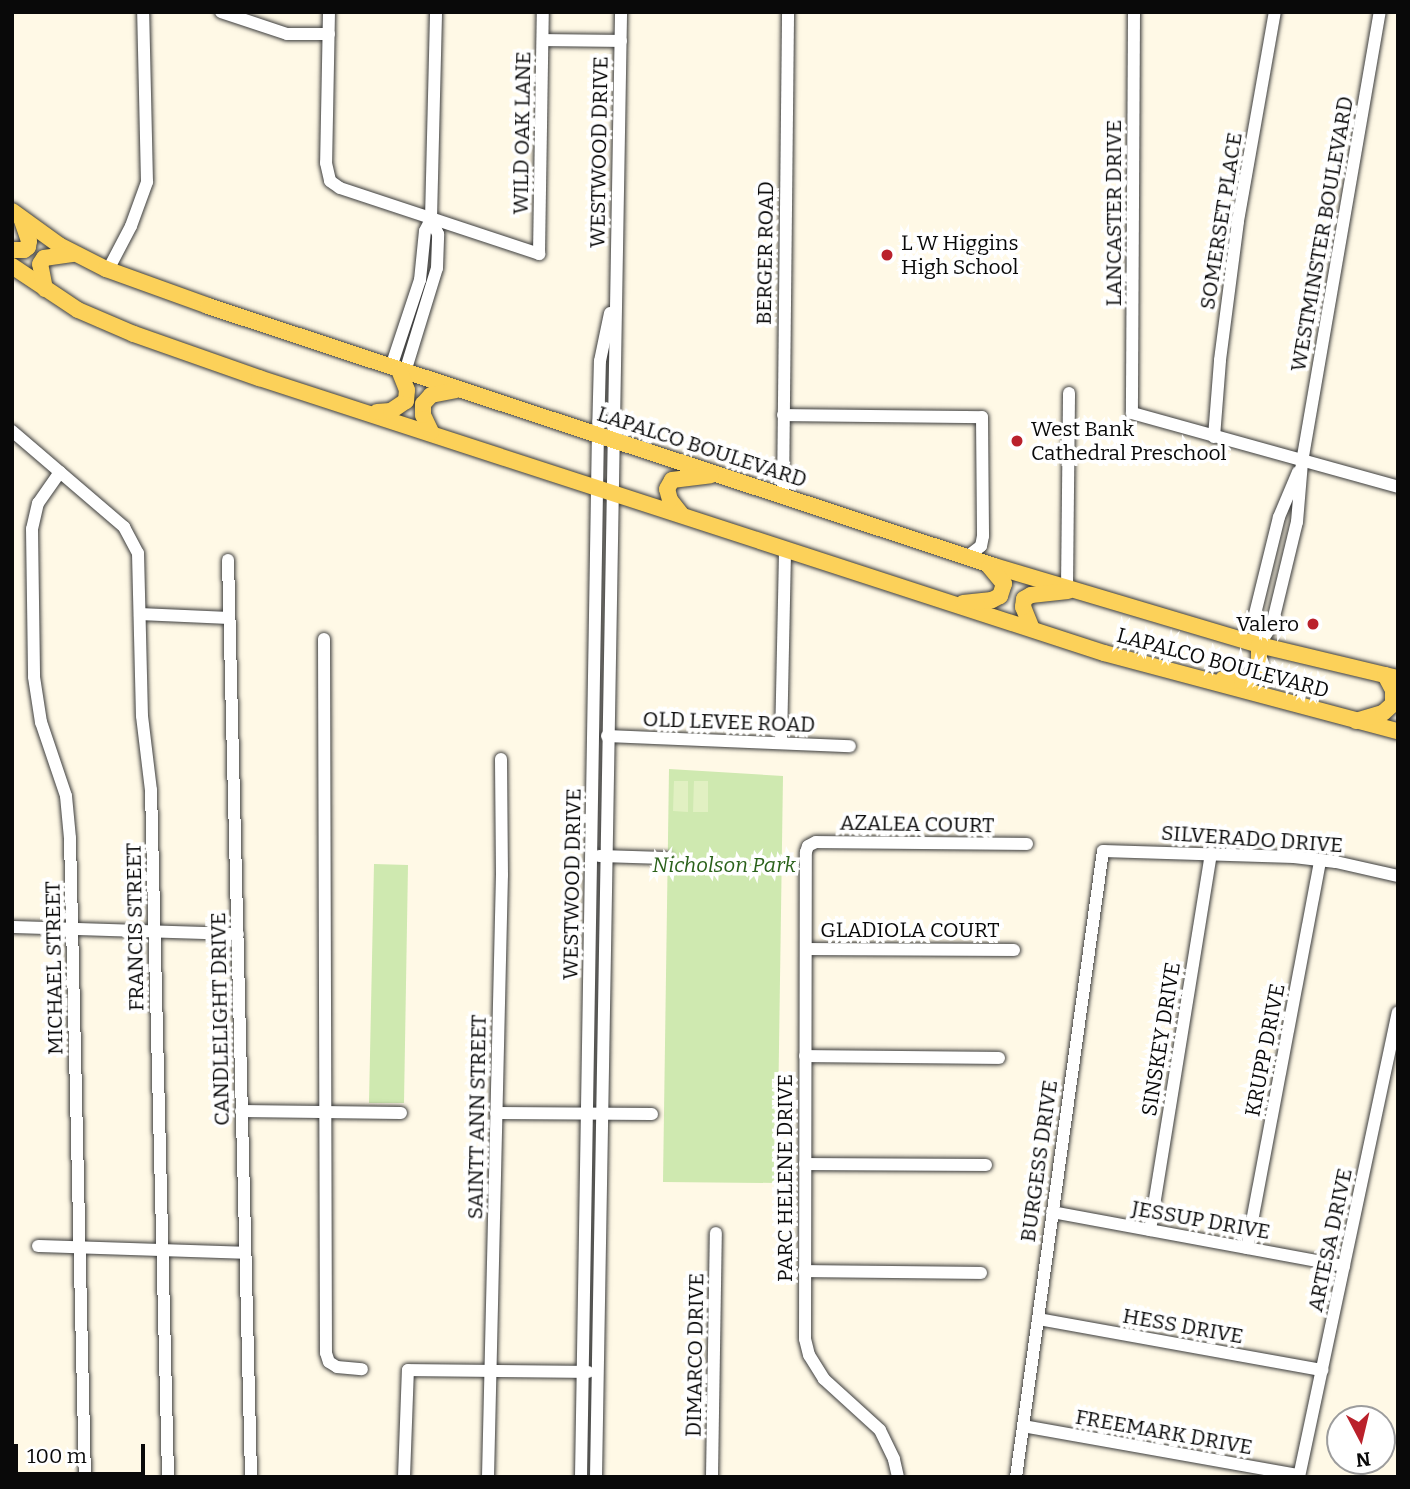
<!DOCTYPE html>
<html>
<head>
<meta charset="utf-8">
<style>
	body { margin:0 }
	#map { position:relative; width:1410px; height:1489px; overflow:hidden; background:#fff9e6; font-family:Bitter,serif }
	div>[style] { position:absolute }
	.green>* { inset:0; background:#cfe9b0 }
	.pitch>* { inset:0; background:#e1f0c2 }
	.roads { filter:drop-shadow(0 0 2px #3c3c3c) drop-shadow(0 0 2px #3c3c3c) }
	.minor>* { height:12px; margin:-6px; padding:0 6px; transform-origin:6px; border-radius:6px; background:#fff }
	.major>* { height:16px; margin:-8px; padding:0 8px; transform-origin:8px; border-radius:8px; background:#fcd159 }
	.dots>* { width:19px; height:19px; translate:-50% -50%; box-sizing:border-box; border:4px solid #fff; border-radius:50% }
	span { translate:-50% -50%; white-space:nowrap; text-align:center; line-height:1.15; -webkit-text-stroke:7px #fff; paint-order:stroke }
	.street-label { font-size:21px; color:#090909 }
	.poi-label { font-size:21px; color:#090909 }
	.left { translate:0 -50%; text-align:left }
	.right { translate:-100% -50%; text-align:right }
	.park-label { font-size:21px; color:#2a611a; font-style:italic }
	.frame { position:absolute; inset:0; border:14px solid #090909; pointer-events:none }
	.north { position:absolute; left:1326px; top:1405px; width:70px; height:70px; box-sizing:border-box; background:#fff; border:2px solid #9d9d9d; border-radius:50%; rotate:173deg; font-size:19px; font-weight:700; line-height:28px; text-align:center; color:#090909 }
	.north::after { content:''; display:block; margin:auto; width:24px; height:32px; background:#ba212b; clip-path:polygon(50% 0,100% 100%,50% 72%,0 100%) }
	.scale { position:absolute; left:14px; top:1444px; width:131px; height:32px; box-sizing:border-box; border:4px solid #090909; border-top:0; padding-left:9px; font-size:21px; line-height:24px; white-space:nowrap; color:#090909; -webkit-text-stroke:5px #fff; paint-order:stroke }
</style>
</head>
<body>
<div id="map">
	<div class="green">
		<i style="clip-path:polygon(669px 769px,783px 776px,777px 1183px,663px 1182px)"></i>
		<i style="clip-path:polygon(374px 864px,408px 865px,404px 1103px,369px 1103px)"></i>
	</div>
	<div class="pitch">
		<i style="clip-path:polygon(674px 781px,688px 781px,688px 812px,673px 811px)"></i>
		<i style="clip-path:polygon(694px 781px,708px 781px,708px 812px,693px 812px)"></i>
	</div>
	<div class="roads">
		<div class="minor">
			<i style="left:221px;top:12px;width:70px;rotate:18.4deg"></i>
			<i style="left:287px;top:34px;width:42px"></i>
			<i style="left:329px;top:12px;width:151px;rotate:91.1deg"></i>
			<i style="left:326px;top:163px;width:18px;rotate:77deg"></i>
			<i style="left:330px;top:181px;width:12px;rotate:35deg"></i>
			<i style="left:340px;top:188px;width:210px;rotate:18.3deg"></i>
			<i style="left:539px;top:254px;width:242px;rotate:-89.1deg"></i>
			<i style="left:1134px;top:12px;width:401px;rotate:90.3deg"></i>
			<i style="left:1132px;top:413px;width:276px;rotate:15.5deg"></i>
			<i style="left:543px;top:40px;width:78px;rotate:0.7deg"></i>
			<i style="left:108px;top:270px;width:50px;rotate:-62.4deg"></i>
			<i style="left:131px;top:226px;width:47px;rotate:-70deg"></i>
			<i style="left:147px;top:182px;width:170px;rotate:-91.3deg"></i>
			<i style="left:391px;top:367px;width:92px;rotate:-71.6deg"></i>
			<i style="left:420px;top:280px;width:49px;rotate:-84.2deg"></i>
			<i style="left:425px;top:231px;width:13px;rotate:-63deg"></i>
			<i style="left:431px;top:219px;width:207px;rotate:-88.6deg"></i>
			<i style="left:405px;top:372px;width:109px;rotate:-72.9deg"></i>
			<i style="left:437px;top:268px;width:34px;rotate:-88deg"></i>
			<i style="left:438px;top:234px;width:17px;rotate:-115deg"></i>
			<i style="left:783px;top:415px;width:199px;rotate:0.6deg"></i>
			<i style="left:982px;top:417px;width:119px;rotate:89.5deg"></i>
			<i style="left:983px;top:536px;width:10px;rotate:101deg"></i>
			<i style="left:981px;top:546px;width:18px;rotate:142deg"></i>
			<i style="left:12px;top:431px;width:148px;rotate:40.6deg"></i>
			<i style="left:124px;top:527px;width:30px;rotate:62deg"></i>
			<i style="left:138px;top:553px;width:163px;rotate:88.6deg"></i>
			<i style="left:142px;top:716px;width:75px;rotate:83.1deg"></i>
			<i style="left:151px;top:790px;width:687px;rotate:88.58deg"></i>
			<i style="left:1214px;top:437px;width:77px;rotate:-85.5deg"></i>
			<i style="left:1220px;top:360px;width:140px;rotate:-82.6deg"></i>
			<i style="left:1238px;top:221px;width:212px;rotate:-80deg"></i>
			<i style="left:60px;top:472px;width:38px;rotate:125deg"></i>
			<i style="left:38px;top:503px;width:27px;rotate:103deg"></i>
			<i style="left:32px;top:529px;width:148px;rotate:89.2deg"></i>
			<i style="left:34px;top:677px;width:46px;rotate:81.2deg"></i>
			<i style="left:41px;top:722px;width:78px;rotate:71.3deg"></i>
			<i style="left:66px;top:796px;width:42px;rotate:84.6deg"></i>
			<i style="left:70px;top:838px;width:639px;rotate:88.66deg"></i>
			<i style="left:783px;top:495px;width:483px;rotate:-89.4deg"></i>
			<i style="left:228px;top:560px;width:917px;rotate:88.56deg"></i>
			<i style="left:1067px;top:587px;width:194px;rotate:-89.4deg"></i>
			<i style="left:140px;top:614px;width:89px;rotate:2.6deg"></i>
			<i style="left:324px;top:639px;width:714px;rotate:89.84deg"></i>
			<i style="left:326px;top:1353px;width:9px;rotate:72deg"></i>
			<i style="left:329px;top:1362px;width:9px;rotate:32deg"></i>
			<i style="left:337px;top:1367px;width:25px;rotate:5deg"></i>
			<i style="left:1259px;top:645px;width:24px;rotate:-57deg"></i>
			<i style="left:1272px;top:625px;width:106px;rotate:-76.4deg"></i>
			<i style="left:1297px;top:522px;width:60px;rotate:-85.2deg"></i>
			<i style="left:1302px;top:462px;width:457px;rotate:-80.2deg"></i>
			<i style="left:1259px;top:645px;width:27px;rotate:-100deg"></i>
			<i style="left:1254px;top:618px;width:104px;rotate:-76.1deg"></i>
			<i style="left:1279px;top:517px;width:49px;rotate:-67.1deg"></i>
			<i style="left:607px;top:736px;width:243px;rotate:2.4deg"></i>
			<i style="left:781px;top:743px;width:195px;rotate:-88.8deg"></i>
			<i style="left:599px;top:856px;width:67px;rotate:1.7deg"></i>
			<i style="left:12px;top:927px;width:226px;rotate:1.8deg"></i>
			<i style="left:806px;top:949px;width:208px;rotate:0.3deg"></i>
			<i style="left:805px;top:1056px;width:194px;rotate:0.6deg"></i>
			<i style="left:241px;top:1111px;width:160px;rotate:0.7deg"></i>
			<i style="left:496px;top:1113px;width:156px;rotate:0.4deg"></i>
			<i style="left:805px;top:1164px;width:181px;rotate:0.3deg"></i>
			<i style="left:1052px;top:1212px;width:297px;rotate:10.5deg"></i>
			<i style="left:1150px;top:1230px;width:382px;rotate:-80.8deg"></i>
			<i style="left:38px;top:1246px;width:207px;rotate:1.9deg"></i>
			<i style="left:1247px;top:1248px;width:395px;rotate:-79.3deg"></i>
			<i style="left:804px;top:1271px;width:177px;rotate:0.6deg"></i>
			<i style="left:1038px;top:1319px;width:289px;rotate:10.2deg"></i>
			<i style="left:1023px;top:1426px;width:280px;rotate:10.1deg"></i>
			<i style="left:404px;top:1477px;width:107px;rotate:-87.9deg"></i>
			<i style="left:408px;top:1370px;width:180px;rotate:0.6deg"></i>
			<i style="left:488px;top:1477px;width:602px;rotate:-88.67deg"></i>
			<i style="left:502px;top:875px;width:116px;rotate:-90.5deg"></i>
			<i style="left:581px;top:1477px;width:1042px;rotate:-89.07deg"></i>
			<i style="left:598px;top:435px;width:74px;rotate:-88.5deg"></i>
			<i style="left:600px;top:361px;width:49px;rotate:-78.2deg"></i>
			<i style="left:596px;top:1477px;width:1465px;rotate:-89.02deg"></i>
			<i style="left:712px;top:1477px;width:244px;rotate:-89.1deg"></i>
			<i style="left:898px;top:1477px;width:18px;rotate:-103deg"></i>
			<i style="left:894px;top:1459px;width:32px;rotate:-116deg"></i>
			<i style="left:880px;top:1430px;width:76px;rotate:-137.7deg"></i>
			<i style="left:824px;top:1379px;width:28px;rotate:-122deg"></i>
			<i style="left:809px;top:1355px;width:16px;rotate:-104deg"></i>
			<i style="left:805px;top:1339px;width:487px;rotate:-89.9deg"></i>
			<i style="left:806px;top:852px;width:6px;rotate:-72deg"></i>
			<i style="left:808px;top:846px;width:9px;rotate:-27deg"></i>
			<i style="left:816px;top:842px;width:211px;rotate:0.5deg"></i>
			<i style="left:1016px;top:1477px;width:632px;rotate:-82.09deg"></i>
			<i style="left:1103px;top:851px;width:191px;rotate:1.8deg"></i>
			<i style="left:1294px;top:857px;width:42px;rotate:6.8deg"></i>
			<i style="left:1336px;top:862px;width:64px;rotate:12.7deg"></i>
			<i style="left:1299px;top:1477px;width:475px;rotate:-78deg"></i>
		</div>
		<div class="major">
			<i style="left:12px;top:211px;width:58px;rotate:35.9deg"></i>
			<i style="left:59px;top:245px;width:53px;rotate:27.1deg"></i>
			<i style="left:106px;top:269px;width:109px;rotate:19.9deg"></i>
			<i style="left:208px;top:306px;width:828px;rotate:18.3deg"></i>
			<i style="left:994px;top:566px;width:277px;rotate:16.6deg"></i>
			<i style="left:1259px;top:645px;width:143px;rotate:13.4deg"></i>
			<i style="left:12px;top:250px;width:12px"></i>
			<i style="left:24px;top:250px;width:5px;rotate:-37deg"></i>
			<i style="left:28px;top:247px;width:6px;rotate:-81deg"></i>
			<i style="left:29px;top:241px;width:24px;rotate:-109deg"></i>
			<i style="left:12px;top:266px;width:79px;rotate:33.7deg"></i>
			<i style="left:78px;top:310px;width:61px;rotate:23.2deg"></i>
			<i style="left:134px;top:334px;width:133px;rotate:19.4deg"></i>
			<i style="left:259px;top:378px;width:889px;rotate:18.03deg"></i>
			<i style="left:1104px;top:653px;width:304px;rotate:14.9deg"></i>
			<i style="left:45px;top:289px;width:25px;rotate:-101deg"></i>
			<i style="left:40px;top:264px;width:7px;rotate:-56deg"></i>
			<i style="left:44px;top:258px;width:30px;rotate:-8deg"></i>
			<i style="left:377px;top:412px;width:14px;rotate:-4deg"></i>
			<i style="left:391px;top:411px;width:18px;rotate:-34deg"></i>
			<i style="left:406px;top:401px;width:11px;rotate:-85deg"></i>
			<i style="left:407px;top:390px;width:22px;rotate:-112deg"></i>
			<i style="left:431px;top:432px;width:19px;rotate:-115deg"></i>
			<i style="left:423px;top:415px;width:11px;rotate:-90deg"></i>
			<i style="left:423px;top:404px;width:12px;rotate:-48deg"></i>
			<i style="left:431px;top:395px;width:25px;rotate:-11deg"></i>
			<i style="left:681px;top:514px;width:18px;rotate:-128deg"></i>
			<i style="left:670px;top:500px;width:11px;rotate:-105deg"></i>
			<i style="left:667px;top:489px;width:10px;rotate:-61deg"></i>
			<i style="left:672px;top:480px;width:39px;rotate:-7deg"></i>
			<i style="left:963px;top:603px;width:29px;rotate:-6deg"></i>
			<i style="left:992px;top:600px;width:9px;rotate:-27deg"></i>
			<i style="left:1000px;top:596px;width:13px;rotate:-72deg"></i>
			<i style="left:1004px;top:584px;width:23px;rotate:-130deg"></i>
			<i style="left:1032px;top:629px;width:24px;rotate:-112deg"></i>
			<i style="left:1023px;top:607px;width:8px;rotate:-83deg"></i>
			<i style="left:1024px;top:599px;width:8px;rotate:-30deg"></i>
			<i style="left:1031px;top:595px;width:37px;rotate:-6deg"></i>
			<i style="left:1223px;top:679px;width:19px;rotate:6deg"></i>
			<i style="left:1242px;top:681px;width:13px;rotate:-27deg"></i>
			<i style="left:1254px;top:675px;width:9px;rotate:-58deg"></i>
			<i style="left:1259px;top:667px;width:22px;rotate:-90deg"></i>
			<i style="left:1356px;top:721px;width:28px;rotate:-17deg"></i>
			<i style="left:1383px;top:713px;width:13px;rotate:-42deg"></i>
			<i style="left:1393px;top:704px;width:14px;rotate:-90deg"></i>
			<i style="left:1393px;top:690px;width:17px;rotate:-118deg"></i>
		</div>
	</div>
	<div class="dots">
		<i style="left:887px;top:255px;background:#ba212b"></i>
		<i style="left:1017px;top:441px;background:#ba212b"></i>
		<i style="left:1313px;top:624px;background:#ba212b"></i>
	</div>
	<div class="street-label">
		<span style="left:522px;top:133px;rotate:-89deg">WILD OAK LANE</span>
		<span style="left:599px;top:152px;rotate:-89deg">WESTWOOD DRIVE</span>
		<span style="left:1114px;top:213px;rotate:-90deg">LANCASTER DRIVE</span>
		<span style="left:1221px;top:221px;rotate:-81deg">SOMERSET PLACE</span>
		<span style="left:1322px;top:234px;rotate:-80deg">WESTMINSTER BOULEVARD</span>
		<span style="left:765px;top:253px;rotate:-89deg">BERGER ROAD</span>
		<span style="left:702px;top:447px;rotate:18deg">LAPALCO BOULEVARD</span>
		<span style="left:1223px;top:663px;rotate:15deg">LAPALCO BOULEVARD</span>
		<span style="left:729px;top:722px;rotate:2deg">OLD LEVEE ROAD</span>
		<span style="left:917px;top:824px;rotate:1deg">AZALEA COURT</span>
		<span style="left:1252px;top:839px;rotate:4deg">SILVERADO DRIVE</span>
		<span style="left:572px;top:884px;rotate:-89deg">WESTWOOD DRIVE</span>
		<span style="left:135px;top:927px;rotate:-91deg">FRANCIS STREET</span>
		<span style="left:910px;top:930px">GLADIOLA COURT</span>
		<span style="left:54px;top:968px;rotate:-91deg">MICHAEL STREET</span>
		<span style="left:220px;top:1019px;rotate:-91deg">CANDLELIGHT DRIVE</span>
		<span style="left:1161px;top:1039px;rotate:-81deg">SINSKEY DRIVE</span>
		<span style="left:1265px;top:1050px;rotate:-79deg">KRUPP DRIVE</span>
		<span style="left:477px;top:1117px;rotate:-89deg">SAINTT ANN STREET</span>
		<span style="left:1039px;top:1161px;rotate:-82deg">BURGESS DRIVE</span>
		<span style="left:785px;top:1178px;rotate:-90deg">PARC HELENE DRIVE</span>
		<span style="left:1201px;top:1220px;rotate:10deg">JESSUP DRIVE</span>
		<span style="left:1330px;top:1240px;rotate:-78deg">ARTESA DRIVE</span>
		<span style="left:1183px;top:1326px;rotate:10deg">HESS DRIVE</span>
		<span style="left:695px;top:1355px;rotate:-89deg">DIMARCO DRIVE</span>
		<span style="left:1164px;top:1432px;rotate:10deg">FREEMARK DRIVE</span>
	</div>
	<div class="poi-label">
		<span class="left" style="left:901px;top:255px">L W Higgins<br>High School</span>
		<span class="left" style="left:1031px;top:441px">West Bank<br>Cathedral Preschool</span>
		<span class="right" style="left:1299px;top:624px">Valero</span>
	</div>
	<div class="park-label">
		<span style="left:724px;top:865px">Nicholson Park</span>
	</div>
	<div class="frame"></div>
	<div class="north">N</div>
	<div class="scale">100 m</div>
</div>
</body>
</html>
